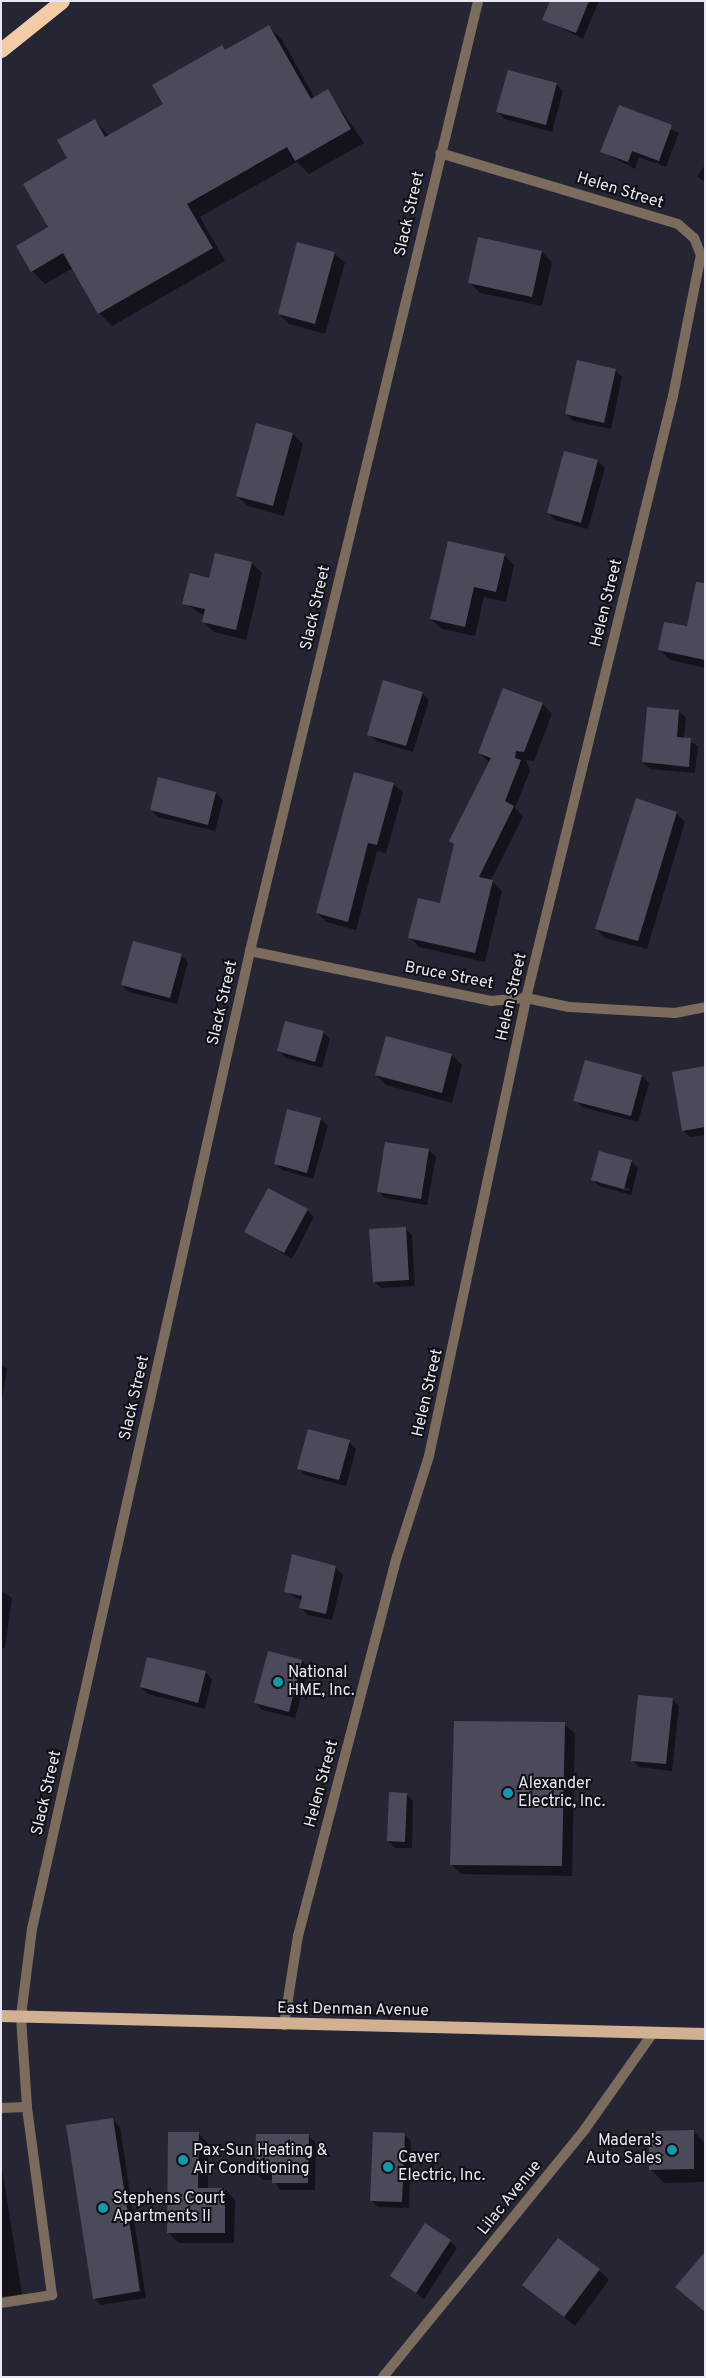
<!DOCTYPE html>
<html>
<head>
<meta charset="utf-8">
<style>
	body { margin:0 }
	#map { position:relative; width:706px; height:2378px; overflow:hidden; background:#262534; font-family:Overpass,sans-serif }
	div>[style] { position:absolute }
	.shadow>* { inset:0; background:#0007 }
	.building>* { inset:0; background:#4b4a5a }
	.lane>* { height:10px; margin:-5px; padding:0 5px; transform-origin:5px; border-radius:5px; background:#7b6c5d }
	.street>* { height:10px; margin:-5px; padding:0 5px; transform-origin:5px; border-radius:5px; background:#7b6c5d }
	.primary>* { height:12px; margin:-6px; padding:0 6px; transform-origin:6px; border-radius:6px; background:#d1b191 }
	.highway>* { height:15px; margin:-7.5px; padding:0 7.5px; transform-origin:7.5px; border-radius:7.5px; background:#f3cca5 }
	.dots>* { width:14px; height:14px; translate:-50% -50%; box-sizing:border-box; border:2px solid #100f16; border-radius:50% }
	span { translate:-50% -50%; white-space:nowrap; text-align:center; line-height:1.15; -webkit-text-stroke:4px #100f16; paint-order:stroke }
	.street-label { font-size:16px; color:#e8e8f2 }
	.poi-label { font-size:16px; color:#e8e8f2 }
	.left { translate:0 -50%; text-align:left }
	.right { translate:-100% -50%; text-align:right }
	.frame { position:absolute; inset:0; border:2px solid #e8e8f2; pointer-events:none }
</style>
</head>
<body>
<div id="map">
	<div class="shadow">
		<i style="clip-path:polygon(552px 1px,599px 1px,583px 39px,544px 19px)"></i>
		<i style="clip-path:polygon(269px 26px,282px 40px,315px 98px,328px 91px,364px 143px,309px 174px,297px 162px,200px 217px,225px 261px,112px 326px,99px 313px,73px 268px,45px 284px,32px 271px,69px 159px,95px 120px,109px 136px,165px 104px,222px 47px,226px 51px)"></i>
		<i style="clip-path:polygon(556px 84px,563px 91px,552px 132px,505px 119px,498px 112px)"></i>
		<i style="clip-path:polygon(620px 106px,679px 133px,666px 167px,639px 157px,635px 169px,602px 152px)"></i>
		<i style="clip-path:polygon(705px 165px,705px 183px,697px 176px)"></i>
		<i style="clip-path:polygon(542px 252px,552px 262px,542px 306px,480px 293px,469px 282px)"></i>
		<i style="clip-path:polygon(334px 253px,345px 263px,325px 334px,289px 324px,279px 314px)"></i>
		<i style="clip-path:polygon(615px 370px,622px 377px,611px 429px,573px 421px,566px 414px)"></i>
		<i style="clip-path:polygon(293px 434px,303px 444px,284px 516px,248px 506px,237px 496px)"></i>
		<i style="clip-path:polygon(565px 452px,598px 461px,605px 468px,588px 529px,555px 520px,548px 513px)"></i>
		<i style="clip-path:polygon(504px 555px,514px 565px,506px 602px,484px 597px,475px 636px,442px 629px,431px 619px)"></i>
		<i style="clip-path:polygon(252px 563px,262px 573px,246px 640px,214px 632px,204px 622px,205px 616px,184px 603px,210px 579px)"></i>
		<i style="clip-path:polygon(705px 603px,705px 668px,670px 660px,660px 650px,688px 628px)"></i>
		<i style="clip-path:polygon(422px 693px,429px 700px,413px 752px,376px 741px,369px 734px)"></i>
		<i style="clip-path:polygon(543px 704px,552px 714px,534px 761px,526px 760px,530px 771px,515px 808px,523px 816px,491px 880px,502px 891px,485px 962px,419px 947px,410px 937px,441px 905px,455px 846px,451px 841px,490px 763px,479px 753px)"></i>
		<i style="clip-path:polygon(679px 711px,686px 718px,684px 738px,698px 746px,695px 773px,650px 769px,643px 762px)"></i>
		<i style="clip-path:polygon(159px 779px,216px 793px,223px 800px,215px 831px,158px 817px,151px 810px)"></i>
		<i style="clip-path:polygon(394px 784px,403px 793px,386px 853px,377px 851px,356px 930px,326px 922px,317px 913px)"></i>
		<i style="clip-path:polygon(676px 813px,685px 822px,647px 949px,605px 938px,596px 929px)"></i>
		<i style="clip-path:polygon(181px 955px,188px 962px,177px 1004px,129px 992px,122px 985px)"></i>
		<i style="clip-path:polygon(323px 1032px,330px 1039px,322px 1068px,286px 1058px,279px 1051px)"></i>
		<i style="clip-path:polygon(452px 1055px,462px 1065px,452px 1103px,386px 1085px,376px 1075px)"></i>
		<i style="clip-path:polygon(586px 1061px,642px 1076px,649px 1083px,638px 1122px,582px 1107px,575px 1100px)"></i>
		<i style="clip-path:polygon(705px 1068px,705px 1135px,690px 1137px,683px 1130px)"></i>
		<i style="clip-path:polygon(321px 1119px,328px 1126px,313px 1179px,282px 1170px,275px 1163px)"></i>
		<i style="clip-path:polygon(429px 1150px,436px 1157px,427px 1205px,385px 1198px,378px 1191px)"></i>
		<i style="clip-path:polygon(evenodd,631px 1161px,638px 1168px,631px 1195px,599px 1186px,592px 1179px,631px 1161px,599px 1181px,630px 1189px,629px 1191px,599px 1183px,599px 1181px)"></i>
		<i style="clip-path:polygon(307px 1210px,314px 1217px,292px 1259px,246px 1232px)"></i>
		<i style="clip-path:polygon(405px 1228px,412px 1235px,415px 1286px,381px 1288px,374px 1281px)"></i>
		<i style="clip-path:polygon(1px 1364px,7px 1369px,1px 1404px)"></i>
		<i style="clip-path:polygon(349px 1442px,356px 1449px,346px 1486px,305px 1475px,298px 1468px)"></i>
		<i style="clip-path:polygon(293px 1556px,336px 1568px,343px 1575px,332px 1620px,308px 1615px,301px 1608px,302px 1601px,285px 1591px)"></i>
		<i style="clip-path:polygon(1px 1591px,12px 1598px,5px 1648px,1px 1648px)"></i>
		<i style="clip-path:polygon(269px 1652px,302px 1661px,309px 1668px,295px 1718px,262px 1710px,255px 1703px)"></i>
		<i style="clip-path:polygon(205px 1672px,212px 1679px,205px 1709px,148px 1694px,141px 1687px)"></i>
		<i style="clip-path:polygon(672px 1699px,679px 1706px,672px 1771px,639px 1767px,632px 1760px)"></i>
		<i style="clip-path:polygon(564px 1724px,575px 1734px,572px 1876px,461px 1874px,451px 1864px)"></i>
		<i style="clip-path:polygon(406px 1794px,413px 1801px,412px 1848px,395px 1848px,388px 1841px)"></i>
		<i style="clip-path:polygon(113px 2120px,120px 2127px,146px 2298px,101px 2305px,94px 2298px)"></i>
		<i style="clip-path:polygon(693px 2131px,705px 2143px,705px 2182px,664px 2183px,651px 2170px)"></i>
		<i style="clip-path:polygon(198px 2133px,208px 2143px,208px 2189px,225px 2189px,235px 2200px,234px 2243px,178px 2243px,168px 2232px)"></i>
		<i style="clip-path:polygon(404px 2134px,411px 2141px,409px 2208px,378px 2207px,371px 2200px)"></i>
		<i style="clip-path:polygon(309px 2136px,316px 2143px,315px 2190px,280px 2190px,273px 2180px,263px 2180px,256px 2173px)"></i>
		<i style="clip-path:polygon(1px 2162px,22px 2294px,1px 2297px)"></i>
		<i style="clip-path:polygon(450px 2241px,457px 2248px,424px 2299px,392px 2276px)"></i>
		<i style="clip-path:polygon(599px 2270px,609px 2280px,575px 2326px,524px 2285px)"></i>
	</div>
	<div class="building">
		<i style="clip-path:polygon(550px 1px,589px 1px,576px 33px,542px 20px)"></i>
		<i style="clip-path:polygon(269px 25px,311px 99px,328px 89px,351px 129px,295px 161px,287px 147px,187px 204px,213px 248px,98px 314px,63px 253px,31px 272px,16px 246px,48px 227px,23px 184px,67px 158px,57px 140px,95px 119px,105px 137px,163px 104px,152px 85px,222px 45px,225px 50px)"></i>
		<i style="clip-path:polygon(508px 70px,557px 83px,546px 125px,496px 112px)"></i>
		<i style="clip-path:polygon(619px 105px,672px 125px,659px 161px,632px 151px,628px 162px,600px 152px)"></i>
		<i style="clip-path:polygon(478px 237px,542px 251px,532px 297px,468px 283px)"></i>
		<i style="clip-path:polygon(297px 242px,335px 252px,315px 324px,278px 314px)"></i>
		<i style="clip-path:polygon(577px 360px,616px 369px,604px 423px,565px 414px)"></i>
		<i style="clip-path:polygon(256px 423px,293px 433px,273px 506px,236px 496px)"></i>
		<i style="clip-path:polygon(564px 451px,598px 460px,581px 523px,547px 513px)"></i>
		<i style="clip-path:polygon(448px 541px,505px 554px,496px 592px,474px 587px,465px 627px,430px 619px)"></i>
		<i style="clip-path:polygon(215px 553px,252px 562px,236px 630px,202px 622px,205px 609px,182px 604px,190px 573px,209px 578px)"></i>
		<i style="clip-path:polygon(696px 582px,705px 583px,705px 660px,658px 650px,664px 622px,687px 626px)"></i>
		<i style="clip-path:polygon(383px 680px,423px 692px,406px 746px,367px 735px)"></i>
		<i style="clip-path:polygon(503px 688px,543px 703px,524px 752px,516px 751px,515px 758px,521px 760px,505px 801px,514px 806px,479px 877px,493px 880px,475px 953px,408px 938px,418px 898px,440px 903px,454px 844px,449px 841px,491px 758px,478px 753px)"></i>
		<i style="clip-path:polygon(647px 707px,679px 710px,677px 737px,691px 738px,689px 767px,642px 762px)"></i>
		<i style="clip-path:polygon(354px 772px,394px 783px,377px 845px,368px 843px,348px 922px,316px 913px)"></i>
		<i style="clip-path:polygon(158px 777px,216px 792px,208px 825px,150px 810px)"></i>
		<i style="clip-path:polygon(636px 798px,677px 812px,638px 941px,595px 929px)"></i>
		<i style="clip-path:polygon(133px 941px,182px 954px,170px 998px,121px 985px)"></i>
		<i style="clip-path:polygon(285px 1021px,324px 1031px,315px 1062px,277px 1051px)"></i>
		<i style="clip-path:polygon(386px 1036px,452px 1054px,442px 1093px,375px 1075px)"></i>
		<i style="clip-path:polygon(585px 1060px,642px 1075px,631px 1116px,573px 1101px)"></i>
		<i style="clip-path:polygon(705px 1066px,705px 1127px,682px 1131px,672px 1072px)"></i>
		<i style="clip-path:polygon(287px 1109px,321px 1118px,307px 1173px,274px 1164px)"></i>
		<i style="clip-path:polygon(385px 1142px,429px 1149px,421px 1199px,377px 1192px)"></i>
		<i style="clip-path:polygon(599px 1151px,632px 1160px,624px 1189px,591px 1180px)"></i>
		<i style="clip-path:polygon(268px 1188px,308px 1209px,284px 1253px,244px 1232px)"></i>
		<i style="clip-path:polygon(406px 1227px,409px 1280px,373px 1282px,369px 1229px)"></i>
		<i style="clip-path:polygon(308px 1429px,350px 1440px,339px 1480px,297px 1469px)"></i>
		<i style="clip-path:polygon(292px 1554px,336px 1566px,326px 1614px,299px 1608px,302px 1596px,284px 1592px)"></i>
		<i style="clip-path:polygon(268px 1651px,302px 1660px,289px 1712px,254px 1703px)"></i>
		<i style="clip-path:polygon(147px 1657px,206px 1671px,198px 1703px,140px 1687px)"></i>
		<i style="clip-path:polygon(638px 1695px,673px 1698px,666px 1764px,631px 1761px)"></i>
		<i style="clip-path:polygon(454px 1721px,565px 1722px,562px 1866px,450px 1865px)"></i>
		<i style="clip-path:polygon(389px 1792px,407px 1793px,405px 1842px,387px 1841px)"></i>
		<i style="clip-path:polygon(113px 2118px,140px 2291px,93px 2299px,66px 2125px)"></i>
		<i style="clip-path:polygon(694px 2130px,694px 2169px,649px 2170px,649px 2131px)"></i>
		<i style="clip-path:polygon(168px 2132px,199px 2132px,198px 2188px,225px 2188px,225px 2233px,167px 2233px)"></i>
		<i style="clip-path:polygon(373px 2132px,405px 2133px,402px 2202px,370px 2201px)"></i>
		<i style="clip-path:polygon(256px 2134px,309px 2134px,308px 2183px,272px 2183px,272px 2174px,255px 2174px)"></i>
		<i style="clip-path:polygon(425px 2223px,451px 2240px,416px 2293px,390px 2276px)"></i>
		<i style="clip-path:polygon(558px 2238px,600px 2269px,564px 2317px,522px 2285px)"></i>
		<i style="clip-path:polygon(705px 2252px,705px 2312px,675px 2287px)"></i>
	</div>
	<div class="lane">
		<i style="left:1px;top:2108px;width:26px;rotate:-2deg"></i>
		<i style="left:1px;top:2303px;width:52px;rotate:-8.9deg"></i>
		<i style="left:52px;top:2295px;width:190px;rotate:-97.6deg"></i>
		<i style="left:27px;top:2107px;width:91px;rotate:-93.8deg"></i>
	</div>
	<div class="street">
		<i style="left:250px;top:951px;width:246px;rotate:11.7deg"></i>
		<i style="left:491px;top:1001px;width:35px;rotate:-5deg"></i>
		<i style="left:526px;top:998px;width:44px;rotate:11.8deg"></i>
		<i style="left:569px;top:1007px;width:106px;rotate:3.2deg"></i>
		<i style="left:675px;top:1013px;width:31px;rotate:-11deg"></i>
		<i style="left:21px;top:2016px;width:88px;rotate:-82.8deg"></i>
		<i style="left:32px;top:1929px;width:1002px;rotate:-77.43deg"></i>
		<i style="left:250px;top:951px;width:977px;rotate:-76.5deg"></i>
		<i style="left:284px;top:2025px;width:90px;rotate:-81.1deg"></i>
		<i style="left:298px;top:1936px;width:392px;rotate:-75.4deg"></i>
		<i style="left:397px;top:1557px;width:106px;rotate:-72.4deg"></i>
		<i style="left:429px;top:1456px;width:468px;rotate:-78deg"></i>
		<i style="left:526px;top:998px;width:620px;rotate:-76.28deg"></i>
		<i style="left:673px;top:396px;width:144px;rotate:-78.8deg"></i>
		<i style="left:701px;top:255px;width:18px;rotate:-112deg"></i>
		<i style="left:694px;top:238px;width:21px;rotate:-139deg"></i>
		<i style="left:678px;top:224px;width:248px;rotate:-163.4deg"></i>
		<i style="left:383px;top:2377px;width:320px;rotate:-50.8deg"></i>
		<i style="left:585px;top:2129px;width:118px;rotate:-54.7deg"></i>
	</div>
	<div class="primary">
		<i style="left:1px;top:2016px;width:704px;rotate:1.46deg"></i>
	</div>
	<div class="highway">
		<i style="left:1px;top:50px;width:78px;rotate:-38.8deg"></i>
	</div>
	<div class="dots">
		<i style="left:278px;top:1682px;background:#0f9aa8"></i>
		<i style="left:508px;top:1793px;background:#0f9aa8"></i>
		<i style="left:672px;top:2150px;background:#0f9aa8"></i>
		<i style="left:183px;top:2160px;background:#0f9aa8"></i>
		<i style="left:388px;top:2167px;background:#0f9aa8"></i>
		<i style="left:103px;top:2208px;background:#0f9aa8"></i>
	</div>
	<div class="street-label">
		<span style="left:620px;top:191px;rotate:17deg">Helen Street</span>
		<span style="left:410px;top:214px;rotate:-77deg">Slack Street</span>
		<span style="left:607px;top:603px;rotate:-76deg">Helen Street</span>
		<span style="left:316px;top:608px;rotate:-77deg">Slack Street</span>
		<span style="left:449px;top:976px;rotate:11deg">Bruce Street</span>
		<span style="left:512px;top:997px;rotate:-77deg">Helen Street</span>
		<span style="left:223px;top:1003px;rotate:-77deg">Slack Street</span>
		<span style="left:428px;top:1393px;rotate:-77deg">Helen Street</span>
		<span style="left:135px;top:1398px;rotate:-77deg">Slack Street</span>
		<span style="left:322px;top:1784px;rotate:-75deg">Helen Street</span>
		<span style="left:47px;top:1793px;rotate:-77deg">Slack Street</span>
		<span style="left:353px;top:2010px;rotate:1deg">East Denman Avenue</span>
		<span style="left:510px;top:2198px;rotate:-51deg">Lilac Avenue</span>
	</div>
	<div class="poi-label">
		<span class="left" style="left:288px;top:1682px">National<br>HME, Inc.</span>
		<span class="left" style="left:518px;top:1793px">Alexander<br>Electric, Inc.</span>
		<span class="right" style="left:662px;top:2150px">Madera's<br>Auto Sales</span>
		<span class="left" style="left:193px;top:2160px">Pax-Sun Heating &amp;<br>Air Conditioning</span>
		<span class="left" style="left:398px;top:2167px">Caver<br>Electric, Inc.</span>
		<span class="left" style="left:113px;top:2208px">Stephens Court<br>Apartments II</span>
	</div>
	<div class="frame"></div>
</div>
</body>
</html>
